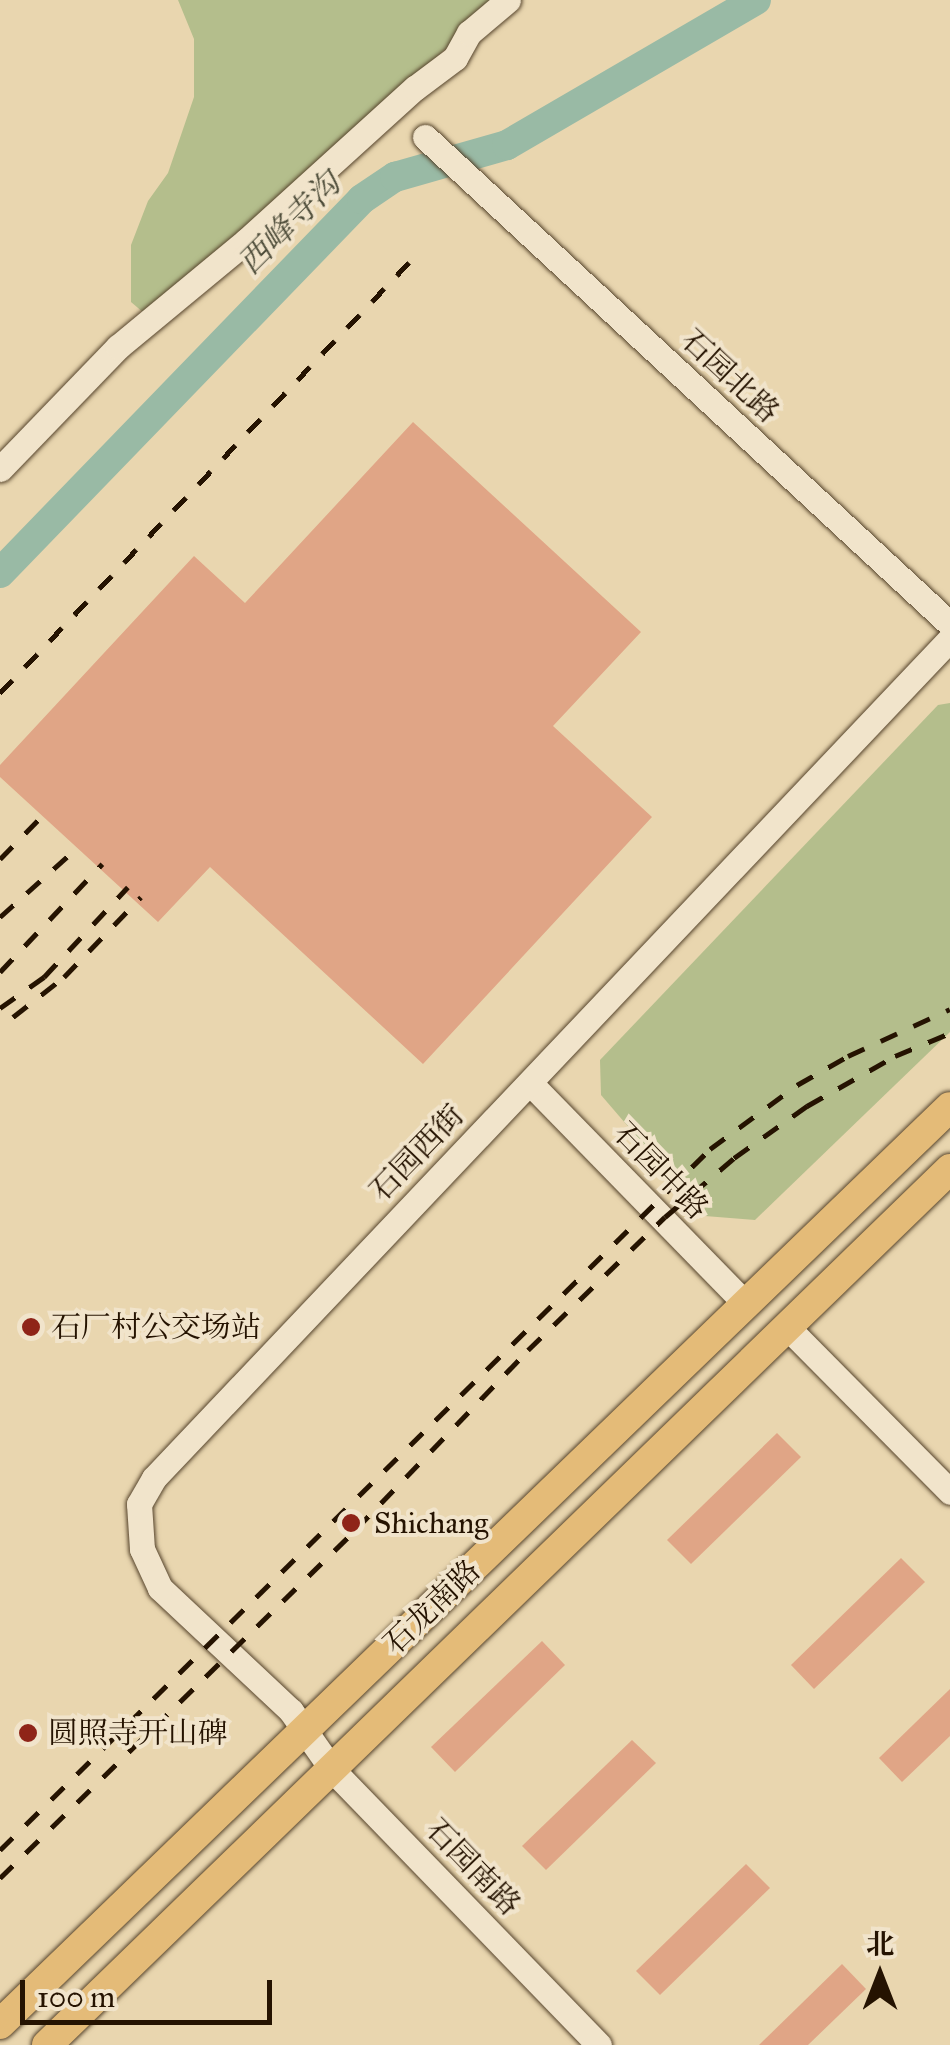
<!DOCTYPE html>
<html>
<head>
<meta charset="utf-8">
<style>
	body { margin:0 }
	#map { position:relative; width:950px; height:2045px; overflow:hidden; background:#e9d6af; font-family:"IM FELL Great Primer","Noto Serif SC",serif }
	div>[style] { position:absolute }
	.green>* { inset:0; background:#b4be8c }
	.river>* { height:30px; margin:-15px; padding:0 15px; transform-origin:15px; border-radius:15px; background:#99baa5 }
	.building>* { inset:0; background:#e0a586 }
	.roads { filter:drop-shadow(0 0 2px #56442c) drop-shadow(0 0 2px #56442c) }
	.minor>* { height:25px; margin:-12.5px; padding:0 12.5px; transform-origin:12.5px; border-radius:12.5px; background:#f1e4cb }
	.major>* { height:30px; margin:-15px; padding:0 15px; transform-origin:15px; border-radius:15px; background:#e4bb78 }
	.rail>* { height:5px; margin-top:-2.5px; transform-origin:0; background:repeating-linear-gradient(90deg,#251301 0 18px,transparent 0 36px) }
	.dots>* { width:28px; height:28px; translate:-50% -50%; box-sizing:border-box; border:5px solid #f1e4cb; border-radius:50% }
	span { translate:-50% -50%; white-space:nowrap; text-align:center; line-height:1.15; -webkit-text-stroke:8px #f1e4cb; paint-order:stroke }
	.street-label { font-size:30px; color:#251301 }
	.poi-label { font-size:30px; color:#251301 }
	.left { translate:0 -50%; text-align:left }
	.water-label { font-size:32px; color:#4e4d3a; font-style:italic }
	.north { position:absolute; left:830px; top:1925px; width:100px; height:100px; -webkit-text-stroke:8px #f1e4cb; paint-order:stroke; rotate:0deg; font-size:28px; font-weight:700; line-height:40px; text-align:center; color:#251301 }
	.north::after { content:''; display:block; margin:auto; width:35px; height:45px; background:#251301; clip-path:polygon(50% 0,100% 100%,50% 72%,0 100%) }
	.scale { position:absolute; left:20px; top:1980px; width:252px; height:45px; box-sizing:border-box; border:5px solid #251301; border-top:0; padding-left:12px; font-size:30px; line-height:35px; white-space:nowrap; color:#251301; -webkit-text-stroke:8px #f1e4cb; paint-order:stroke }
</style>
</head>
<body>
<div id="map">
	<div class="green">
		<i style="clip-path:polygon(178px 0,499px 0,151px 319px,131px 302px,131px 245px,148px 201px,168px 173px,194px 97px,194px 39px)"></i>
		<i style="clip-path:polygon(950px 703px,950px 1032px,755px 1220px,705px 1216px,601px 1095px,600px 1060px,938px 705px)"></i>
	</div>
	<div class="river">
		<i style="left:0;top:573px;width:520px;rotate:-45.93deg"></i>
		<i style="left:362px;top:199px;width:40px;rotate:-34deg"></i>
		<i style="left:395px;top:177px;width:116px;rotate:-15.9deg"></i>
		<i style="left:507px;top:145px;width:288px;rotate:-30.2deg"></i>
	</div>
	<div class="building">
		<i style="clip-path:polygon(413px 422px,641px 632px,553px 726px,652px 817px,423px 1064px,210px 867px,158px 922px,0 777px,0 765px,194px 556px,245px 603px)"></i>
		<i style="clip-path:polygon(777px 1433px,801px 1457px,691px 1564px,667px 1540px)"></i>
		<i style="clip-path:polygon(901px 1558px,925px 1582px,814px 1689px,791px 1665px)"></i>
		<i style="clip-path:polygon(542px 1641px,565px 1665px,455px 1772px,431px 1747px)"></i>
		<i style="clip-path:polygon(950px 1689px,950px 1736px,902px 1782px,879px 1758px)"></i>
		<i style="clip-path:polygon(632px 1740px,656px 1763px,546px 1870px,522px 1846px)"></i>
		<i style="clip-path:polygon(746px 1864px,770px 1888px,660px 1995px,636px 1971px)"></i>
		<i style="clip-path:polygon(842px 1964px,866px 1989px,808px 2045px,759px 2045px)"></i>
	</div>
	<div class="roads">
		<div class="minor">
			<i style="left:425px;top:137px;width:716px;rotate:42.85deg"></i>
			<i style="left:0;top:469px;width:170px;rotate:-46deg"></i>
			<i style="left:118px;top:347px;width:166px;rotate:-39.6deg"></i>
			<i style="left:246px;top:241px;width:228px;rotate:-42.2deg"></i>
			<i style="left:415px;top:88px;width:50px;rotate:-36.9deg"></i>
			<i style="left:455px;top:58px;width:29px;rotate:-61deg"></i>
			<i style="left:469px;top:33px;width:51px;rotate:-40.2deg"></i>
			<i style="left:530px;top:1083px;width:309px;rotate:45.7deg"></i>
			<i style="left:787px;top:1327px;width:232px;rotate:45.3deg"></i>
			<i style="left:599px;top:2045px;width:385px;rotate:-134.1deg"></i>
			<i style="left:331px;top:1768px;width:70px;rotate:-125.1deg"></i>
			<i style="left:291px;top:1711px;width:180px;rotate:-136.8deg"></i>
			<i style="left:160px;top:1588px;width:43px;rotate:-114.8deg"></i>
			<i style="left:142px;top:1549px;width:45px;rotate:-93.8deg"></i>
			<i style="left:139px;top:1504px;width:30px;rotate:-60deg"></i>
			<i style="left:154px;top:1478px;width:1157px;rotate:-46.51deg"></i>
		</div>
		<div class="major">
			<i style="left:0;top:2024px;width:1320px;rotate:-43.99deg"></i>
			<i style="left:47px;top:2045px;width:1258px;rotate:-44.13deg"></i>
		</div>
	</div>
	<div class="rail">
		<i style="left:0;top:693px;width:608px;rotate:-46.47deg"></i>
		<i style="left:0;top:859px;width:66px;rotate:-45.6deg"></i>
		<i style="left:0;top:917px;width:103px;rotate:-41.9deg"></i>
		<i style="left:0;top:972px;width:149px;rotate:-46.6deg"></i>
		<i style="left:0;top:1008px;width:54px;rotate:-35.2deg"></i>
		<i style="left:44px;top:977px;width:123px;rotate:-47deg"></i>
		<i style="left:13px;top:1017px;width:65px;rotate:-38.1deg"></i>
		<i style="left:64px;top:977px;width:111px;rotate:-46.1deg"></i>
		<i style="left:0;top:1850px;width:998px;rotate:-44.63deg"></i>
		<i style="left:710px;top:1149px;width:108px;rotate:-36.3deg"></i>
		<i style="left:797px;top:1085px;width:59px;rotate:-29.6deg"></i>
		<i style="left:848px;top:1056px;width:112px;rotate:-24.7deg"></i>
		<i style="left:0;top:1878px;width:499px;rotate:-44.4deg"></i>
		<i style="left:356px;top:1529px;width:248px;rotate:-46.1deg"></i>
		<i style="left:528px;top:1350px;width:191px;rotate:-44.2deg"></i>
		<i style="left:665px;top:1217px;width:91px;rotate:-40.5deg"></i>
		<i style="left:734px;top:1158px;width:90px;rotate:-35.5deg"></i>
		<i style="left:807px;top:1106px;width:101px;rotate:-29.6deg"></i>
		<i style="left:895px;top:1056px;width:60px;rotate:-22.7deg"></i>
	</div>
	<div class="dots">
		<i style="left:31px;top:1327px;background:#8f2418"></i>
		<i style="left:351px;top:1523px;background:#8f2418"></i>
		<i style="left:28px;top:1733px;background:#8f2418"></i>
	</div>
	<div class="street-label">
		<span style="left:730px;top:376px;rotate:43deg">石园北路</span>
		<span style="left:417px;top:1153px;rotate:-46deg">石园西街</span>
		<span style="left:661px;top:1171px;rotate:46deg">石园中路</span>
		<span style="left:432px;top:1607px;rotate:-44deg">石龙南路</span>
		<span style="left:473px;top:1867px;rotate:46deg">石园南路</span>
	</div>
	<div class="poi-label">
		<span class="left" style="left:51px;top:1327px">石厂村公交场站</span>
		<span class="left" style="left:374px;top:1523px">Shichang</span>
		<span class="left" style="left:48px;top:1733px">圆照寺开山碑</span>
	</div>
	<div class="water-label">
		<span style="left:290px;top:224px;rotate:-45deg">西峰寺沟</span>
	</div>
	<div class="north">北</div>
	<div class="scale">100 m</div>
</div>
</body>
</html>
